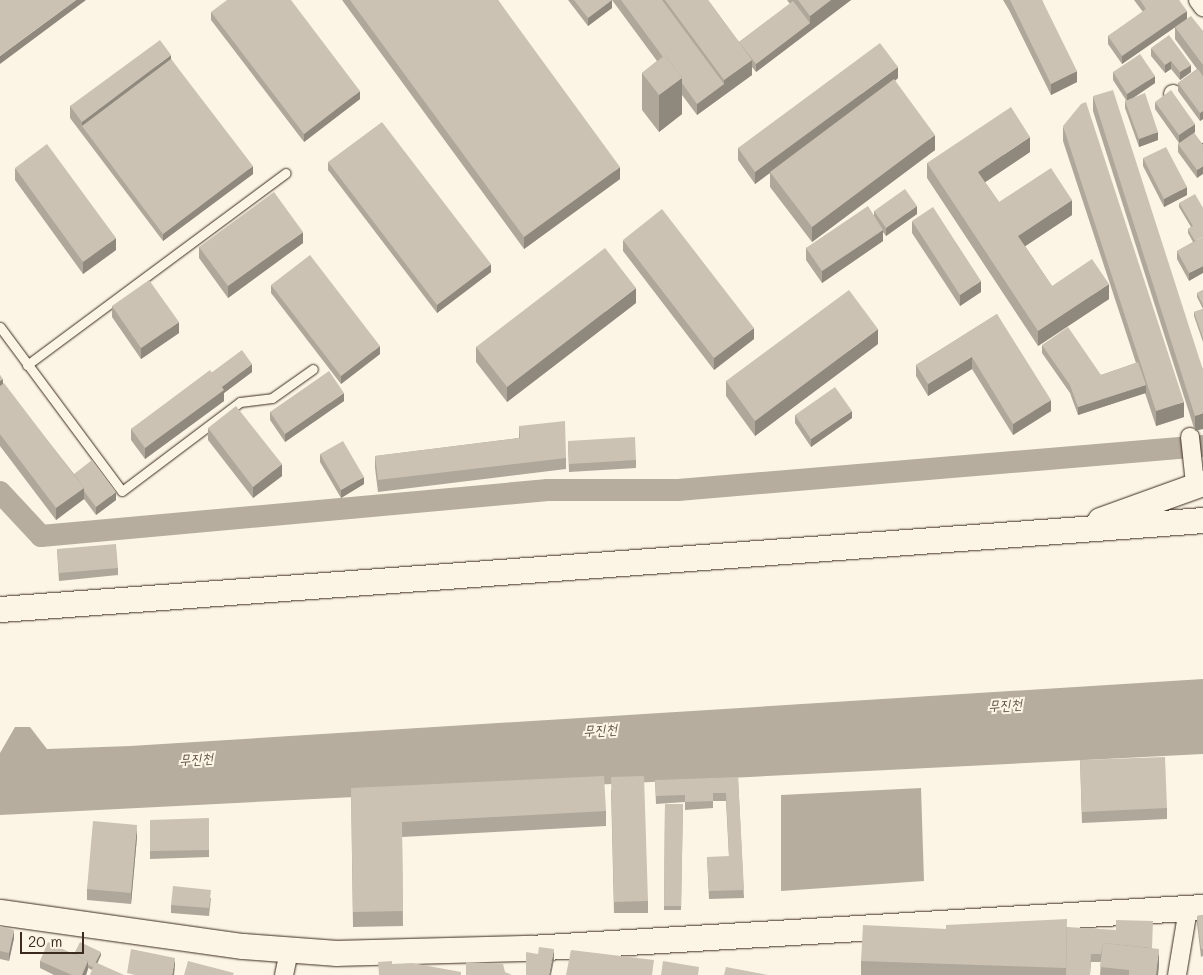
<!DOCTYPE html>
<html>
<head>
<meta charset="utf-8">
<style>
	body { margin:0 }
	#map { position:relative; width:1203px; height:975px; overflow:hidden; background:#fcf5e5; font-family:Mali,"Poor Story",sans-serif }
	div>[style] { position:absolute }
	.water>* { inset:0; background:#b7ad9e }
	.canal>* { height:22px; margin:-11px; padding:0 11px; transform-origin:11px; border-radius:11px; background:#b7ad9e }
	.roads { filter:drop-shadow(0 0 1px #3b2a1e) drop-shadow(0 0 1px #3b2a1e) }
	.lane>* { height:9px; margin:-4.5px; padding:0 4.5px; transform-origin:4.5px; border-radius:4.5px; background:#fcf5e5 }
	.street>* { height:18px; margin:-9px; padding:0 9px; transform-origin:9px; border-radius:9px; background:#fcf5e5 }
	.secondary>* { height:25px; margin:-12.5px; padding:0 12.5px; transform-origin:12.5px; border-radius:12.5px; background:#fcf5e5 }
	.wall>* { inset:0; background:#afa79a }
	.shaded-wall>* { inset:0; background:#8f887d }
	.building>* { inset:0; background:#ccc2b3 }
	span { translate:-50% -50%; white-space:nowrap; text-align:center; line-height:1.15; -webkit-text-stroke:4px #fcf5e5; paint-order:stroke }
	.water-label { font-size:14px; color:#605144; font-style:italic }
	.scale { position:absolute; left:20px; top:932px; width:64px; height:22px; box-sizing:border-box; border:2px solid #3b2a1e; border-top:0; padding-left:6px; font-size:15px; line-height:18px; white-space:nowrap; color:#3b2a1e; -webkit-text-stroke:4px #fcf5e5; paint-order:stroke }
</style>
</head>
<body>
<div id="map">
	<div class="water">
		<i style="clip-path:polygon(1203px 679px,1203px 754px,0 815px,0 753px,15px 727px,30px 727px,47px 749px,130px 746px)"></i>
		<i style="clip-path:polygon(921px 788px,924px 881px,781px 891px,781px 795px)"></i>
	</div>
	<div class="canal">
		<i style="left:0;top:492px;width:60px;rotate:47deg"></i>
		<i style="left:41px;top:536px;width:509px;rotate:-5.18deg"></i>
		<i style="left:548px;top:490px;width:130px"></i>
		<i style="left:678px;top:490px;width:527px;rotate:-4.79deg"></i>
	</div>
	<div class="roads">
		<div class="lane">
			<i style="left:0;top:327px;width:204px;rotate:53.4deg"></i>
			<i style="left:122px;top:491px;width:148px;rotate:-37deg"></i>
			<i style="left:240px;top:402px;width:32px;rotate:-7deg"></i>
			<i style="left:272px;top:398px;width:50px;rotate:-35.3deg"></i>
			<i style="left:27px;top:365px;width:322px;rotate:-36.6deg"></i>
		</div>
		<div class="street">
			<i style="left:1198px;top:0;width:9px;rotate:54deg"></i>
			<i style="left:1173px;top:94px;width:50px;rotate:53.1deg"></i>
			<i style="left:1190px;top:437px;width:47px;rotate:83.9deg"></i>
			<i style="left:284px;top:975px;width:25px;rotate:-78deg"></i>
			<i style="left:1177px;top:975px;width:67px;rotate:-80.5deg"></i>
		</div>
		<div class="secondary">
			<i style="left:1100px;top:520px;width:109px;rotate:-19.8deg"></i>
			<i style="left:0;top:609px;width:1206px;rotate:-4.23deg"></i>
			<i style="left:0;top:912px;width:245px;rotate:8deg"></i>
			<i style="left:243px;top:946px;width:94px;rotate:4.3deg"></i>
			<i style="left:337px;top:953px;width:193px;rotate:-1.5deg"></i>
			<i style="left:530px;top:948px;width:674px;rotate:-3.49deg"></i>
		</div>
	</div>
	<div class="wall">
		<i style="clip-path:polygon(342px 0,498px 0,620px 179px,524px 249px)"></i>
		<i style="clip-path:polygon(568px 0,708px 0,739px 42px,790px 4px,787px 0,851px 0,756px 72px,752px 67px,752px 75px,697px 115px,682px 95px,682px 114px,659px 132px,642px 110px,642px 73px,657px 61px,612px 0,612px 8px,588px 26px)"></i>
		<i style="clip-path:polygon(1003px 0,1042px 0,1077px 82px,1051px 95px,1009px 10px)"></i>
		<i style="clip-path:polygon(1134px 0,1179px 0,1187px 19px,1203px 31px,1203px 119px,1200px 121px,1178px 91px,1178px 83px,1197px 69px,1175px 39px,1175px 27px,1122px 64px,1108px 44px,1108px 36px,1143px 12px)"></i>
		<i style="clip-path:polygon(211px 12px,360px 99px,304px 142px,211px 20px)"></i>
		<i style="clip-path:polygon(1151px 48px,1191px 72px,1180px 80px,1171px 69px,1165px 73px,1151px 56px)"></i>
		<i style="clip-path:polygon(171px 59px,253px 174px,163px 241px,70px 118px,70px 106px)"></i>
		<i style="clip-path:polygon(1113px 72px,1155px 83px,1133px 98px,1158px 140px,1139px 147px,1125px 108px,1125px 101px,1126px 100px,1113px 80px)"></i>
		<i style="clip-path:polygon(898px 78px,895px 81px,935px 150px,812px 242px,770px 187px,770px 173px,755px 184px,738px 160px,738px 148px)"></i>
		<i style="clip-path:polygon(1093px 96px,1203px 370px,1195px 431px,1093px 111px)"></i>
		<i style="clip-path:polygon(1155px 102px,1195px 132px,1194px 133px,1203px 145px,1197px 178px,1178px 152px,1178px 144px,1179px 143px,1155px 109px)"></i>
		<i style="clip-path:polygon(1063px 126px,1184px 417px,1156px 426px,1145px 393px,1078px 415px,1070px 393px,1042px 353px,1042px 345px,1101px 375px,1136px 363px,1063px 141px)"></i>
		<i style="clip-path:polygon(1030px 152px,985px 182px,999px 202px,1072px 215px,1025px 246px,1052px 286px,1109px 299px,1038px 346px,927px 178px,927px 163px)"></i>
		<i style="clip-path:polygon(1143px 158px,1187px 195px,1164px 207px,1143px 166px)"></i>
		<i style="clip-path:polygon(328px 162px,491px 272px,437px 313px,328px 170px)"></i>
		<i style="clip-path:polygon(15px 168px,116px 250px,83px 274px,15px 180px)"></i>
		<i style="clip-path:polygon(1179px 203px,1203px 208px,1189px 281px,1177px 259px,1177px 251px,1193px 242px,1188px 233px,1188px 229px,1191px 227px,1179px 207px)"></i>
		<i style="clip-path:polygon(874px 211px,917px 214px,886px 236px,883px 232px,883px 241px,822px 283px,806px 260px,806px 248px,874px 215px)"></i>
		<i style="clip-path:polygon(912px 221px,981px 292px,960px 306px,912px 233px)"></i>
		<i style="clip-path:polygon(623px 240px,754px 339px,714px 370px,623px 251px)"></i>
		<i style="clip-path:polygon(303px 243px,228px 298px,199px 258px,199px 247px)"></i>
		<i style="clip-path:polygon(271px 285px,380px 354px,341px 384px,271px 293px)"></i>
		<i style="clip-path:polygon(1203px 290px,1203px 309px,1197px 297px,1197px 293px)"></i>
		<i style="clip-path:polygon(636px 303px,507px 402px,476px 362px,476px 347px)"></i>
		<i style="clip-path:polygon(112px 306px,179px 333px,141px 359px,112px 317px)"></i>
		<i style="clip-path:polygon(1203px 309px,1203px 342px,1194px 316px,1194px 312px)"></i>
		<i style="clip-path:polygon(997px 314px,1051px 411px,1013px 435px,972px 369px,928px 396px,916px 376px,916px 365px)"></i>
		<i style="clip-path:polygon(878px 344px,755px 436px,726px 396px,726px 381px)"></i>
		<i style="clip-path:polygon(252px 372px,224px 393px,224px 401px,145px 459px,131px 440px,131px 429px,211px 373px)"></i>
		<i style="clip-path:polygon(0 375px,3px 384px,74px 474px,116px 500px,96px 515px,84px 499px,56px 520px,0 446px)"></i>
		<i style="clip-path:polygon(344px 401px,285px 442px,270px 420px,270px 412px)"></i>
		<i style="clip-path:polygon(795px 415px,852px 418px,811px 447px,795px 423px)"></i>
		<i style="clip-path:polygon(519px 426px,566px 458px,566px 469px,378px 492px,375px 468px,375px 456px,519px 438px)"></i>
		<i style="clip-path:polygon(208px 428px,282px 476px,253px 498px,208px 440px)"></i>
		<i style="clip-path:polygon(568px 441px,636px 460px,636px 468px,569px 472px)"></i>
		<i style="clip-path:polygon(320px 454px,364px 484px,341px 498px,320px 462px)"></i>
		<i style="clip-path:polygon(57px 549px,118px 568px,118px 575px,59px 581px)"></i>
		<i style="clip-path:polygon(1080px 760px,1167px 808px,1167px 819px,1082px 823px)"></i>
		<i style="clip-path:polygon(738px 777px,744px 898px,709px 899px,707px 857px,729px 857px,726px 801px,713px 801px,713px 808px,685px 810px,685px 802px,656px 804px,655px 780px)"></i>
		<i style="clip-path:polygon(351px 788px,606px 811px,606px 826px,402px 837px,403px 926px,353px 927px)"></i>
		<i style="clip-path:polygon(611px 788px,648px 901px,648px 913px,614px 913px)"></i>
		<i style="clip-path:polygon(665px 804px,683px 804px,681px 910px,664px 910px)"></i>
		<i style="clip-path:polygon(150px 820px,209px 850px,209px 857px,150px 859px)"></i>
		<i style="clip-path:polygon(137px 837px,131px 904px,87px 900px,87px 889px)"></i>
		<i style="clip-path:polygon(211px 898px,209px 916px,171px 913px,171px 905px)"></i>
		<i style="clip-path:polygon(1203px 915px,1203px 956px,1201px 957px,1197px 923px,1197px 916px)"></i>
		<i style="clip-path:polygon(0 926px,14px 938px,9px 961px,0 959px)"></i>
		<i style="clip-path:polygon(1067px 927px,1152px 948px,1159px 964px,1158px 975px,1100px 975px,1101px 962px,1091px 962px,1090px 975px,861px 975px,861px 961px,946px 929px)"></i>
		<i style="clip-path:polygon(74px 954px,101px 955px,97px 963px,92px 970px,88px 968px,86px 975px,54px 975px,40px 968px,40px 961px)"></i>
	</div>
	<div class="shaded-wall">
		<i style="clip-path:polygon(76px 0,86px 0,0 64px,0 56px)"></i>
		<i style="clip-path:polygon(612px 0,612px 8px,588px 26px,588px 18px)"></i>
		<i style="clip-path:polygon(831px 0,851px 0,756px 72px,756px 64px,810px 23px,810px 16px)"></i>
		<i style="clip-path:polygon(1187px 11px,1187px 19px,1122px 64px,1122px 56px)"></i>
		<i style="clip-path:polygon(171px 55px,171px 66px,82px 126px,82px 122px)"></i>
		<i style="clip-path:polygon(752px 60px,752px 75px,697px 115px,697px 104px,724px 84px,724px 80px)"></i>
		<i style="clip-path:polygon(1171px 61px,1171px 69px,1165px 73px,1165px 65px)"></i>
		<i style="clip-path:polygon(1191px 65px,1191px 72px,1180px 80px,1180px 72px)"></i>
		<i style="clip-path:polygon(898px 67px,898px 78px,755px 184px,755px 172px)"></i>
		<i style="clip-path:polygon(1077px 71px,1077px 82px,1051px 95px,1051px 84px)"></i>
		<i style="clip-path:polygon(1155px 76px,1155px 83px,1127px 102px,1127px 94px)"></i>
		<i style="clip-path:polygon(682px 78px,682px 114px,659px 132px,659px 95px)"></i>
		<i style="clip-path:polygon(360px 91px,360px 99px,304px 142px,304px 134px)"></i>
		<i style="clip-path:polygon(1203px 111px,1203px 119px,1200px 121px,1200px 113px)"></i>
		<i style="clip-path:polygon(1195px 124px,1195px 132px,1179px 143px,1179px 135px)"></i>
		<i style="clip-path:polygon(1158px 132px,1158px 140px,1139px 147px,1139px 139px)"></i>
		<i style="clip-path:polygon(935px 135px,935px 150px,812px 242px,812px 227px)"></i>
		<i style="clip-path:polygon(1030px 137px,1030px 152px,978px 187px,978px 172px)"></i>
		<i style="clip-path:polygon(253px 166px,253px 174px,163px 241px,163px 234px)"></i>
		<i style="clip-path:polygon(1203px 166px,1203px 174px,1197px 178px,1197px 170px)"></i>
		<i style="clip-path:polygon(620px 167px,620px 179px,524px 249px,524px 237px)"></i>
		<i style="clip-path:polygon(1187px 187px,1187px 195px,1164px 207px,1164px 199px)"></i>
		<i style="clip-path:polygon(1072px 200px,1072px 215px,1018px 251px,1018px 236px)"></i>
		<i style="clip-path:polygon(917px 206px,917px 214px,886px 236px,886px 228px)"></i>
		<i style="clip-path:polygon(883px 230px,883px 241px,822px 283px,822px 271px)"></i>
		<i style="clip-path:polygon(303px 232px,303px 243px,228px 298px,228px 286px)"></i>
		<i style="clip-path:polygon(116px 238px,116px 250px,83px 274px,83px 262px)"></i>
		<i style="clip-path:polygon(491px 264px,491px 272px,437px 313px,437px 305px)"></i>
		<i style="clip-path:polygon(1203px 266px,1203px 273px,1189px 281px,1189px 273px)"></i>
		<i style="clip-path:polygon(981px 281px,981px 292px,960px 306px,960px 295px)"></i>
		<i style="clip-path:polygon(1109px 284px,1109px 299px,1038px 346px,1038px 331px)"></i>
		<i style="clip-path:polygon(636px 288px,636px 303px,507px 402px,507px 387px)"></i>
		<i style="clip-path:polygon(179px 322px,179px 333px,141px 359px,141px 348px)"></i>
		<i style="clip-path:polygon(754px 328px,754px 339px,714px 370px,714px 358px)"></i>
		<i style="clip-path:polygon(878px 329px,878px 344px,755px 436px,755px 421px)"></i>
		<i style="clip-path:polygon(380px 346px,380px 354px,341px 384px,341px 376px)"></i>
		<i style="clip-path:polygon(972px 357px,972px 369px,928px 396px,928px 384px)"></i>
		<i style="clip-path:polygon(252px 364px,252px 372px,224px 393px,224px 401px,145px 459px,145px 448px,220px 388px)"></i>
		<i style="clip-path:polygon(3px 379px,3px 387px,0 389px,0 381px)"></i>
		<i style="clip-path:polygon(1146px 385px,1146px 393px,1078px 415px,1078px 407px)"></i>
		<i style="clip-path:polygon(344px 393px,344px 401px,285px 442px,285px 434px)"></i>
		<i style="clip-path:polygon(1051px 400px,1051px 411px,1013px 435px,1013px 424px)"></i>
		<i style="clip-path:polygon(1184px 402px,1184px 417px,1156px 426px,1156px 411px)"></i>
		<i style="clip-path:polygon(852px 411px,852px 418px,811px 447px,811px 439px)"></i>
		<i style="clip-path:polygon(1203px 413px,1203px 429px,1195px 431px,1195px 416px)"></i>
		<i style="clip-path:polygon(282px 464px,282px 476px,253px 498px,253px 487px)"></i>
		<i style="clip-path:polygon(364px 477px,364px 484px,341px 498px,341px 490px)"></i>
		<i style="clip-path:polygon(84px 488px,84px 499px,56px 520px,56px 508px)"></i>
		<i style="clip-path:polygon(116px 492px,116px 500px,96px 515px,96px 507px)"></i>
		<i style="clip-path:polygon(137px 825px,137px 837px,131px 904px,131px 893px)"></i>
		<i style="clip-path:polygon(14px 930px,14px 938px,9px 961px,9px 953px)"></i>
		<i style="clip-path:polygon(554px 949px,554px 960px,551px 975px,549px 975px)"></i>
		<i style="clip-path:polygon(1159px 949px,1159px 964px,1158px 975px,1156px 975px)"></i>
		<i style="clip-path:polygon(101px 952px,101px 955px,94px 971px,94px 967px)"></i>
		<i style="clip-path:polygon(175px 958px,175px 966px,174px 975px,172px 975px)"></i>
		<i style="clip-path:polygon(88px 961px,88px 969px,86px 975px,82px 975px)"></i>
	</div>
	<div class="building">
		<i style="clip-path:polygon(0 0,76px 0,0 56px)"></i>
		<i style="clip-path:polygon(227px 0,291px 0,360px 91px,304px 134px,211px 12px)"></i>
		<i style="clip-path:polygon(350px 0,498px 0,620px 167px,524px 237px)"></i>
		<i style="clip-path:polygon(574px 0,612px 0,588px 18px)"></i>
		<i style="clip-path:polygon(621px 0,662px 0,724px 84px,697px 104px,682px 83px,682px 78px,665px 55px,663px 57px)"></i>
		<i style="clip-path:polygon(665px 0,708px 0,752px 60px,724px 80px)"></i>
		<i style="clip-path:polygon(798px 0,831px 0,810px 16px)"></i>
		<i style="clip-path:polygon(1010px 0,1042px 0,1077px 71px,1051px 84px)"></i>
		<i style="clip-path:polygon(1140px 0,1179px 0,1187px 11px,1122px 56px,1108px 36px,1146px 9px)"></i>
		<i style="clip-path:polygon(793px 1px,810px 23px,756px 64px,739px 42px)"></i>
		<i style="clip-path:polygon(1191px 16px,1203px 31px,1203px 65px,1175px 27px)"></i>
		<i style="clip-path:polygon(1169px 35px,1191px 65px,1180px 72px,1171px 61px,1165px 65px,1151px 48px)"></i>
		<i style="clip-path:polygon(160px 40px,171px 55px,82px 122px,70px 106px)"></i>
		<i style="clip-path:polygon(880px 43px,898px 67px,755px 172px,738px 148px)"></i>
		<i style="clip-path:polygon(1140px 54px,1155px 76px,1127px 94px,1113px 72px)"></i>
		<i style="clip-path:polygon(665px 55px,682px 78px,659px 95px,642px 73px)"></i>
		<i style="clip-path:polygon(171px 59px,253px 166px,163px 234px,82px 126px)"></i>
		<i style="clip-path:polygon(1198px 69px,1203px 76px,1203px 111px,1200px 113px,1178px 83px)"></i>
		<i style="clip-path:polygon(894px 79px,935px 135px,812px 227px,770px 172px)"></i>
		<i style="clip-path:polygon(1113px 90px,1203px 370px,1203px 413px,1195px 416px,1093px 96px)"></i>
		<i style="clip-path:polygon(1171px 90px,1195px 124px,1179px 135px,1155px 102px)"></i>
		<i style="clip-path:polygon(1145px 93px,1158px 132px,1139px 139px,1125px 101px)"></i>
		<i style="clip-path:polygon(1086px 102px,1184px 402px,1156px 411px,1063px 126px,1081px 104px)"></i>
		<i style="clip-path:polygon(1011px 107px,1030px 137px,978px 172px,999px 202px,1051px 168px,1072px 200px,1018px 236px,1052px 286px,1092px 259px,1109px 284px,1038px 331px,927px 163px)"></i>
		<i style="clip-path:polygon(382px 122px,491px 264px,437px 305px,328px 162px)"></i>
		<i style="clip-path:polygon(1194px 133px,1203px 145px,1203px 166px,1197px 170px,1178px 144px)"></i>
		<i style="clip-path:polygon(47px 144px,116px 238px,83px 262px,15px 168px)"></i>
		<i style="clip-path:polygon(1166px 147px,1187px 187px,1164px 199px,1143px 158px)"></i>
		<i style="clip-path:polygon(905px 189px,917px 206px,886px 228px,874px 211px)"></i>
		<i style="clip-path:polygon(274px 192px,303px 232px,228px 286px,199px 247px)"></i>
		<i style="clip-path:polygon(1195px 194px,1203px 208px,1203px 237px,1195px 241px,1188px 229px,1193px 226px,1179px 203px)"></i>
		<i style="clip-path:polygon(868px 206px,883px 230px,822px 271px,806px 248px)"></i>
		<i style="clip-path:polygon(933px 207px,981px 281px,960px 295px,912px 221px)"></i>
		<i style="clip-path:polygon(662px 209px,754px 328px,714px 358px,623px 240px)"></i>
		<i style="clip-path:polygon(1203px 237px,1203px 266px,1189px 273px,1177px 251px)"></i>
		<i style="clip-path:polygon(605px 248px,636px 288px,507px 387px,476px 347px)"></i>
		<i style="clip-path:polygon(310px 255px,380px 346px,341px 376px,271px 285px)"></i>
		<i style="clip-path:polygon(149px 280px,179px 322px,141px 348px,112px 306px)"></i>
		<i style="clip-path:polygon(849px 290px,878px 329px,755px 421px,726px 381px)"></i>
		<i style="clip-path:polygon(1203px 290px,1203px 305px,1197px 293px)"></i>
		<i style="clip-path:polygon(1203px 309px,1203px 338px,1194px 312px)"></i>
		<i style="clip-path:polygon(997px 314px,1051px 400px,1013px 424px,972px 357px,928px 384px,916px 365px)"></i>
		<i style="clip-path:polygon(1068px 327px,1101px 375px,1138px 362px,1146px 385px,1078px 407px,1070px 385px,1042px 345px)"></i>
		<i style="clip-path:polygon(242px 350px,252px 364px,222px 387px,211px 373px)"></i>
		<i style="clip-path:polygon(210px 370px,224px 390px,145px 448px,131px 429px)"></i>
		<i style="clip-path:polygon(329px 371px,344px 393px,285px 434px,270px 412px)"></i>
		<i style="clip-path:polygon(0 375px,3px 379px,0 381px)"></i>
		<i style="clip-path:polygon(4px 383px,84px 488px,56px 508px,0 434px,0 386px)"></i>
		<i style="clip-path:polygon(835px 387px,852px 411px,811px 439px,795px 415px)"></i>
		<i style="clip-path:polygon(236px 406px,282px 464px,253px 487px,208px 428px)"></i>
		<i style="clip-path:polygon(565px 421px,566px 458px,378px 480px,375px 456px,520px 438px,519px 426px)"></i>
		<i style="clip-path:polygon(635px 437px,636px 460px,569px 464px,568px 441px)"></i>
		<i style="clip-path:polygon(343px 441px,364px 477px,341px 490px,320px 454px)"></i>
		<i style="clip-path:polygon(92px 460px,116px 492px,96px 507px,84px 491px,84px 488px,74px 474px)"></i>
		<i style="clip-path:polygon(116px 544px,118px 568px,59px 573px,57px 549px)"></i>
		<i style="clip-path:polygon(1165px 757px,1167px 808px,1082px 812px,1080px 760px)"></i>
		<i style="clip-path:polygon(604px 776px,606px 811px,402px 822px,403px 911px,353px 912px,351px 788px)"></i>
		<i style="clip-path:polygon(644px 776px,648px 901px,614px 902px,611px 777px)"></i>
		<i style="clip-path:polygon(738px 777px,744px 890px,709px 891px,707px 857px,729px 856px,726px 793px,713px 793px,713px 801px,685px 802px,685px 795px,656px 796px,655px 780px)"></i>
		<i style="clip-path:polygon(665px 804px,683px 804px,681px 906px,664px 906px)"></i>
		<i style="clip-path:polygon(209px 818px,209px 850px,150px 851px,150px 820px)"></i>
		<i style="clip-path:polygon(93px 821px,137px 825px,131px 893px,87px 889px)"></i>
		<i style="clip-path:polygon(173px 886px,211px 890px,209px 908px,171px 905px)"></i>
		<i style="clip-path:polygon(1203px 915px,1203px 949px,1201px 949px,1197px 916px)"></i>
		<i style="clip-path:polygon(1067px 919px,1066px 968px,861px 961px,863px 925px,946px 929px,946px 925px)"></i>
		<i style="clip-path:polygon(1116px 920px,1153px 921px,1152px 948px,1103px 943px,1101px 954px,1091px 954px,1090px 975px,1066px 975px,1067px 927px,1116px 930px)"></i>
		<i style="clip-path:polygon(0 926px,14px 930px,9px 953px,0 951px)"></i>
		<i style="clip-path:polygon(48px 942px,88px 961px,82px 975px,72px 975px,40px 961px)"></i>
		<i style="clip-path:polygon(80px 942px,101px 952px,93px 967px,88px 965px,88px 961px,74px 954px)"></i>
		<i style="clip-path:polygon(1103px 943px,1159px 949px,1156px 975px,1129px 975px,1129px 970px,1100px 967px)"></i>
		<i style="clip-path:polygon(539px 947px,554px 949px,549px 975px,526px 975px,526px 952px,538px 954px)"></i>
		<i style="clip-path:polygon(131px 949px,175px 958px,172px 975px,135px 975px,127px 973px)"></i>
		<i style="clip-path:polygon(571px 950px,654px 960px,652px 975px,566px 975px)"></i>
		<i style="clip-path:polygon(188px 961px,234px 973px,233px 975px,184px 975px)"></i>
		<i style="clip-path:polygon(392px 961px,392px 964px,412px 963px,461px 972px,461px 975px,379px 975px,378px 962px)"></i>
		<i style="clip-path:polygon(663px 961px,699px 967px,698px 975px,661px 975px)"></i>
		<i style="clip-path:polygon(95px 962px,124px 975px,90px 975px)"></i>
		<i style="clip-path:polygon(466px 962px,503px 964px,505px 972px,512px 975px,466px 975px)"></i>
		<i style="clip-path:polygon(726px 967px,768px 975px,724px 975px)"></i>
	</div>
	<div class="water-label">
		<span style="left:1005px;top:705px;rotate:-4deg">무진천</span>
		<span style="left:600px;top:730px;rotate:-4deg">무진천</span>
		<span style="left:196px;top:759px;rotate:-4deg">무진천</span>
	</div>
	<div class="scale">20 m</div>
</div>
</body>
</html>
